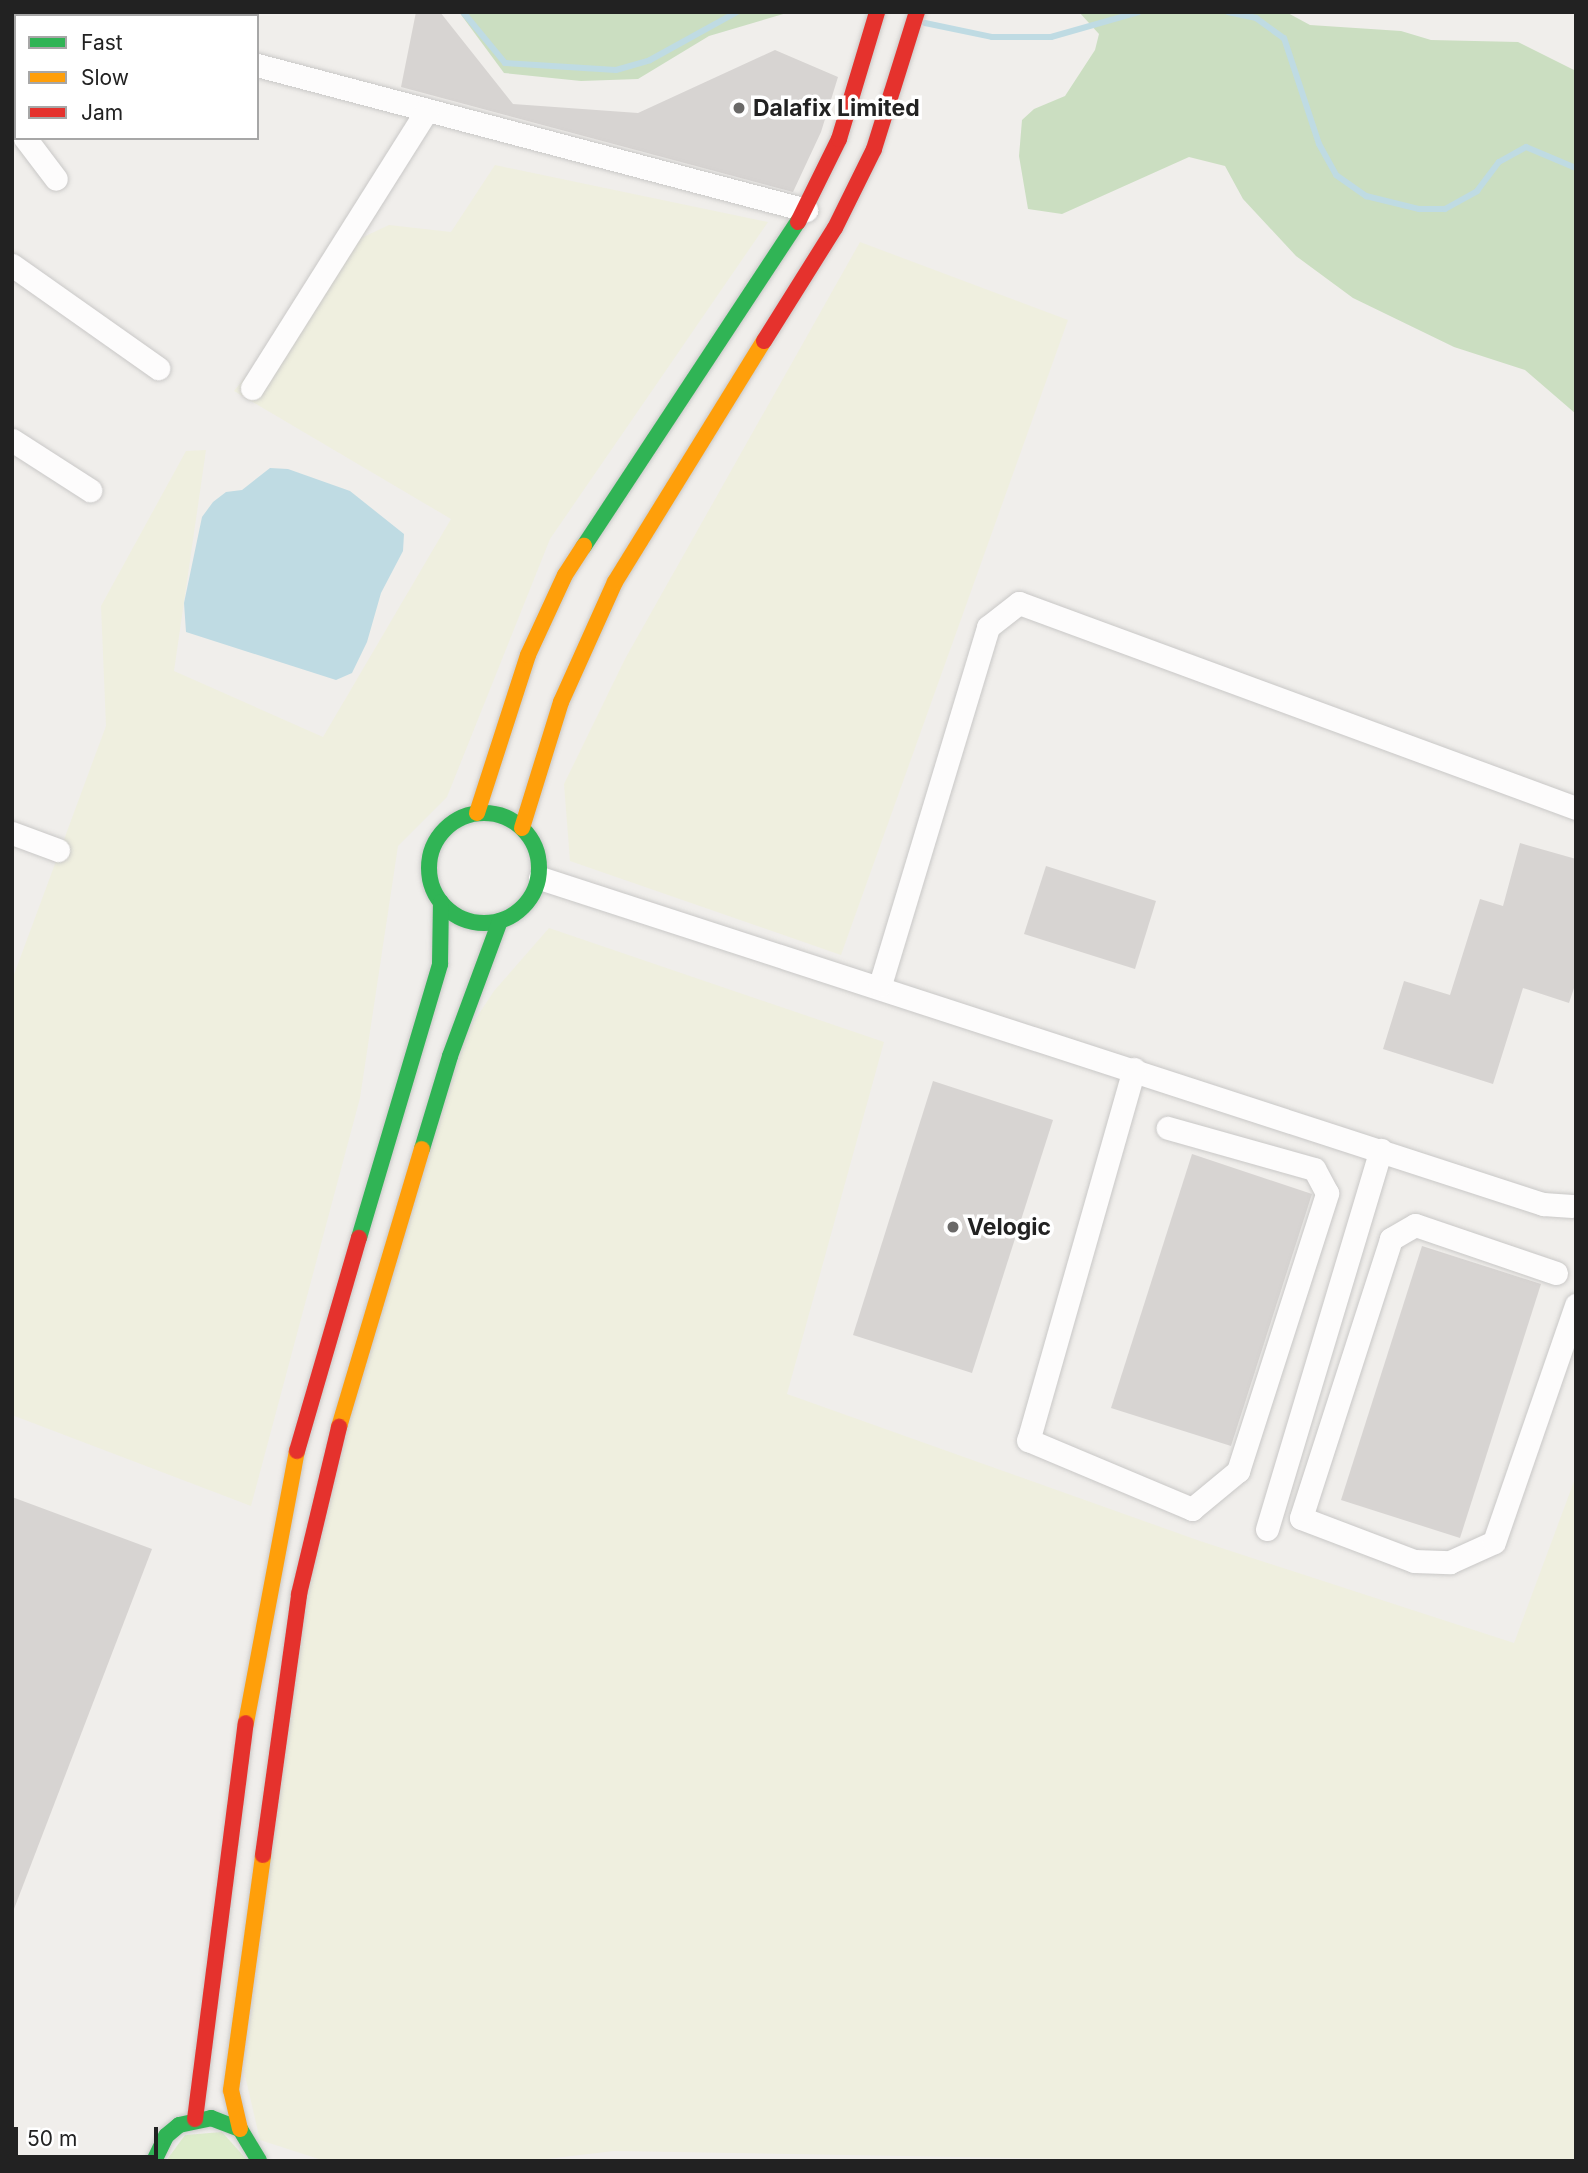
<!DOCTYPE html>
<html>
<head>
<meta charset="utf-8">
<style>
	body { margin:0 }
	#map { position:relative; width:1588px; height:2173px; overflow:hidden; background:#f0eeeb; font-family:Inter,sans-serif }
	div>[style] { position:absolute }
	.farmland>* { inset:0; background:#efefdf }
	.grass>* { inset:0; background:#ddeccb }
	.forest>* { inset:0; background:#cbdec1 }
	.water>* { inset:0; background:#bfdbe3 }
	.stream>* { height:6px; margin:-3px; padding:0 3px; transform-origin:3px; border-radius:3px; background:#bfdbe3 }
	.building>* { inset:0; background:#d7d4d2 }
	.roads { filter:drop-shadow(0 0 2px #c9c8c7) drop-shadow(0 0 2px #c9c8c7) }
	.street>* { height:23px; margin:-11.5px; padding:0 11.5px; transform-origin:11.5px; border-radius:11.5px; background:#fdfcfc }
	.fast>* { height:16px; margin:-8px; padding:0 8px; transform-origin:8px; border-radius:8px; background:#30b455 }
	.fast>.ring { margin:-8px; padding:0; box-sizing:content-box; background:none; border:16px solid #30b455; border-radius:50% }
	.slow>* { height:16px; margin:-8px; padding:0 8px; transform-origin:8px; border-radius:8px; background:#ff9f0a }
	.jam>* { height:16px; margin:-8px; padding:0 8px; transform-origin:8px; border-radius:8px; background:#e5322d }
	.dots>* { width:19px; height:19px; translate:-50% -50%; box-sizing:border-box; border:4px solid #fff; border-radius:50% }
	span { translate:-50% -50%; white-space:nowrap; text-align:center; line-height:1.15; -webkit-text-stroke:7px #fff; paint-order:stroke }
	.poi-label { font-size:23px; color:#222; font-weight:700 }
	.left { translate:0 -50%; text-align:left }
	.frame { position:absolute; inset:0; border:14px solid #222; pointer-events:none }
	.legend { position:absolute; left:14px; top:14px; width:245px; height:126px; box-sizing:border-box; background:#fff; border:2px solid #a7a7a7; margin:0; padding:9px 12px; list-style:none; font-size:21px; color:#222 }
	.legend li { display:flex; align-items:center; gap:14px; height:35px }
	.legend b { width:35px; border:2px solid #a7a7a7 }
	.scale { position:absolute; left:14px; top:2127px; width:144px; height:32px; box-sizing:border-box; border:4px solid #222; border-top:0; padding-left:9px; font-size:21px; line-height:24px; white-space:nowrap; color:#222; -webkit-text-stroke:5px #fff; paint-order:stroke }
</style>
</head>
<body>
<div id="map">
	<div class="farmland">
		<i style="clip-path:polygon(495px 165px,768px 222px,550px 539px,447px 797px,398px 846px,360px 1098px,251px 1506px,12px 1415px,12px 980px,106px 726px,101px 606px,186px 451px,206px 450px,174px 671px,323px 737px,451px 519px,234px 391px,355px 241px,389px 225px,451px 232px)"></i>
		<i style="clip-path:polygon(860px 242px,1068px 320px,841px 955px,570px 861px,564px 784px,625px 659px)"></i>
		<i style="clip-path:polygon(549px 928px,884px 1042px,787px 1394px,1200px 1541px,1514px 1643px,1576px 1476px,1576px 2161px,1193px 2161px,614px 2151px,529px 2161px,325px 2161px,260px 2140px,244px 2071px,313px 1531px,455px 1050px,494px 991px)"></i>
	</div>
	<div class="grass">
		<i style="clip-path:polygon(222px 2132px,248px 2161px,166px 2161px,185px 2135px)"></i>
	</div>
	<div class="forest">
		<i style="clip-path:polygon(459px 12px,790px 12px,709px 36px,638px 79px,581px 81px,504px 73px)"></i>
		<i style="clip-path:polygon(1079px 12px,1286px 12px,1310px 25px,1401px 31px,1431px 40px,1518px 42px,1576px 71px,1576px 414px,1525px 370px,1454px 347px,1353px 298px,1296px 256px,1243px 199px,1225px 166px,1189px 157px,1062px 214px,1028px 209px,1019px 156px,1022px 120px,1034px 109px,1065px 96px,1095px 50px,1099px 34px)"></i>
	</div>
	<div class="water">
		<i style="clip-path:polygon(270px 468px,288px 469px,350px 491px,404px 534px,403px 551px,381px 593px,367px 642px,352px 673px,336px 680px,186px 632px,184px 603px,202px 517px,213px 502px,226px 492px,242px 490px)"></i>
	</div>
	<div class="stream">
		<i style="left:463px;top:12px;width:66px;rotate:50.5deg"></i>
		<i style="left:505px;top:63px;width:111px;rotate:3.6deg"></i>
		<i style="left:616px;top:70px;width:35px;rotate:-16deg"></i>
		<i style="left:650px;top:60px;width:99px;rotate:-28.9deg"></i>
		<i style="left:1228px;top:12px;width:29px;rotate:12deg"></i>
		<i style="left:1256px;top:18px;width:34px;rotate:36deg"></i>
		<i style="left:1284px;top:38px;width:112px;rotate:71.7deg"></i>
		<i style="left:1319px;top:144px;width:35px;rotate:61deg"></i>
		<i style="left:1336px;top:175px;width:37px;rotate:35deg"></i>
		<i style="left:1366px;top:196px;width:55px;rotate:13.8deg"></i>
		<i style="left:1419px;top:209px;width:26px"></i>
		<i style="left:1445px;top:209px;width:37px;rotate:-29deg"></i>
		<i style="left:1477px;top:191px;width:36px;rotate:-53deg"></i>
		<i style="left:1499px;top:162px;width:31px;rotate:-29deg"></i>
		<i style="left:1526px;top:147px;width:54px;rotate:22.8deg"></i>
		<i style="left:925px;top:23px;width:68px;rotate:11.8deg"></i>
		<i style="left:992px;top:37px;width:59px"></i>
		<i style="left:1051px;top:37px;width:91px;rotate:-15.9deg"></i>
	</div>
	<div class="building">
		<i style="clip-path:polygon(416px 12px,440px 12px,513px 104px,638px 113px,775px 50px,838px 77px,821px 132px,793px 192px,401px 87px)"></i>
		<i style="clip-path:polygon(1520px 843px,1576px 859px,1576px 982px,1569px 1003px,1523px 988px,1493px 1084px,1383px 1049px,1404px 981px,1450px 995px,1480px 899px,1503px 906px)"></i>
		<i style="clip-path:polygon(1046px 866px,1156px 901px,1135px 969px,1024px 934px)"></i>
		<i style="clip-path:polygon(933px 1081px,1053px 1120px,972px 1373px,853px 1335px)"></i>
		<i style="clip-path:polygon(1192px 1154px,1312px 1194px,1231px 1446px,1111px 1408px)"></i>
		<i style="clip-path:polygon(1422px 1246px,1541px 1284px,1460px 1538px,1341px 1500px)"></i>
		<i style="clip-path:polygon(12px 1497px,152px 1549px,14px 1909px,12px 1909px)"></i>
	</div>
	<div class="roads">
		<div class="street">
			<i style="left:41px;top:12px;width:15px;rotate:16deg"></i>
			<i style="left:257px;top:65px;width:568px;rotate:14.79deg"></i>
			<i style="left:25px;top:138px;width:51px;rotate:52.9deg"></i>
			<i style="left:12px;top:265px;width:179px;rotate:35.2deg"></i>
			<i style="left:252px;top:388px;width:328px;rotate:-57.8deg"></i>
			<i style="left:12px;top:440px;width:93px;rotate:32.7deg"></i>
			<i style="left:12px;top:833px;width:49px;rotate:20.3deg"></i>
			<i style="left:540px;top:878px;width:1055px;rotate:18.01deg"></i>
			<i style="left:1543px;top:1204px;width:29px;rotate:4deg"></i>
			<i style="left:880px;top:985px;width:374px;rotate:-73.2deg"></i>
			<i style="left:988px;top:627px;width:39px;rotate:-38deg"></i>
			<i style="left:1019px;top:603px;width:594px;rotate:20.21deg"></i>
			<i style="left:1134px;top:1069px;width:386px;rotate:105.9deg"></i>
			<i style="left:1028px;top:1440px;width:178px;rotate:22.8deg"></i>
			<i style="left:1192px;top:1509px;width:60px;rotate:-39.6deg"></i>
			<i style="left:1238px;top:1471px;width:292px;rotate:-72.2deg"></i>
			<i style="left:1327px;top:1193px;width:27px;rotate:-118deg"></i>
			<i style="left:1314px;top:1169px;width:152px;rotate:-164.3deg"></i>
			<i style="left:1556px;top:1273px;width:149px;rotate:-161.2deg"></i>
			<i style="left:1415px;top:1225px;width:28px;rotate:150deg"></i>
			<i style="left:1391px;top:1239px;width:293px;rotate:107.9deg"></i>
			<i style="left:1301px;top:1518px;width:121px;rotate:20.8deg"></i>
			<i style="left:1414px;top:1561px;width:36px;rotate:2deg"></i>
			<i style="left:1450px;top:1562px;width:48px;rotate:-24.4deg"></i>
			<i style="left:1494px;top:1542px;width:251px;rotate:-70.9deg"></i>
			<i style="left:1267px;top:1529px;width:396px;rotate:-73.3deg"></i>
		</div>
		<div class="fast">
			<i style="left:584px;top:546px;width:388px;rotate:-56.6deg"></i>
			<i class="ring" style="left:429px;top:813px;width:94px;height:94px"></i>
			<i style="left:422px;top:1149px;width:97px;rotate:-73.2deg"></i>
			<i style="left:450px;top:1056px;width:144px;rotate:-69.7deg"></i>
			<i style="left:359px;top:1238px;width:286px;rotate:-73.5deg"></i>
			<i style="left:440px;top:964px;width:62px;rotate:-89.1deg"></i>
			<i style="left:154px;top:2161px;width:28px;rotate:-64deg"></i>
			<i style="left:166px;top:2136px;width:17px;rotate:-40deg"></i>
			<i style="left:179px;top:2125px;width:33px;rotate:-12deg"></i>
			<i style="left:211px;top:2118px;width:31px;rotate:21deg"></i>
			<i style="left:240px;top:2129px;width:37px;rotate:59deg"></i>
		</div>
		<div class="slow">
			<i style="left:477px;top:813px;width:166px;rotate:-72.1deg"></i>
			<i style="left:528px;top:655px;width:88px;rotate:-65.2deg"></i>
			<i style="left:565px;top:575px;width:35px;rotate:-57deg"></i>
			<i style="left:522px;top:828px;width:132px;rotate:-72.8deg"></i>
			<i style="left:561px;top:702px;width:132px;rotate:-65.8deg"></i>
			<i style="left:615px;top:582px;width:283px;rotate:-58.3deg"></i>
			<i style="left:339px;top:1427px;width:290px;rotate:-73.4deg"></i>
			<i style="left:246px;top:1723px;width:277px;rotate:-79.4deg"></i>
			<i style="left:240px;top:2129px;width:40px;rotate:-103deg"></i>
			<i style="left:231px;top:2090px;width:237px;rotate:-82.2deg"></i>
		</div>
		<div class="jam">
			<i style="left:798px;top:222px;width:93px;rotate:-63.7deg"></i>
			<i style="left:839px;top:139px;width:133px;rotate:-73.3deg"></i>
			<i style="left:764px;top:341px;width:133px;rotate:-57.9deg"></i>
			<i style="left:835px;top:228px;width:88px;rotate:-63.7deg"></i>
			<i style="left:874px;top:149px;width:144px;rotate:-72.6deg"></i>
			<i style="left:297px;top:1451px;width:222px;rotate:-73.8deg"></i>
			<i style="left:263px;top:1855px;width:263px;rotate:-82.1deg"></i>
			<i style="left:299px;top:1594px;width:172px;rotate:-76.5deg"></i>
			<i style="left:195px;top:2119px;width:399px;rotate:-82.7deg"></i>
		</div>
	</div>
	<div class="dots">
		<i style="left:739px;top:108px;background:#6a6968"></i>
		<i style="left:953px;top:1227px;background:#6a6968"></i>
	</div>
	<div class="poi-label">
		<span class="left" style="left:753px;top:108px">Dalafix Limited</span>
		<span class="left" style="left:967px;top:1227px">Velogic</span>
	</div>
	<div class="frame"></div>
	<ul class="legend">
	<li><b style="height:9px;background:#30b455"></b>Fast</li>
	<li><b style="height:9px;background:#ff9f0a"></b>Slow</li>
	<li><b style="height:9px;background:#e5322d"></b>Jam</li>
	</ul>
	<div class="scale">50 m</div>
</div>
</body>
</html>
